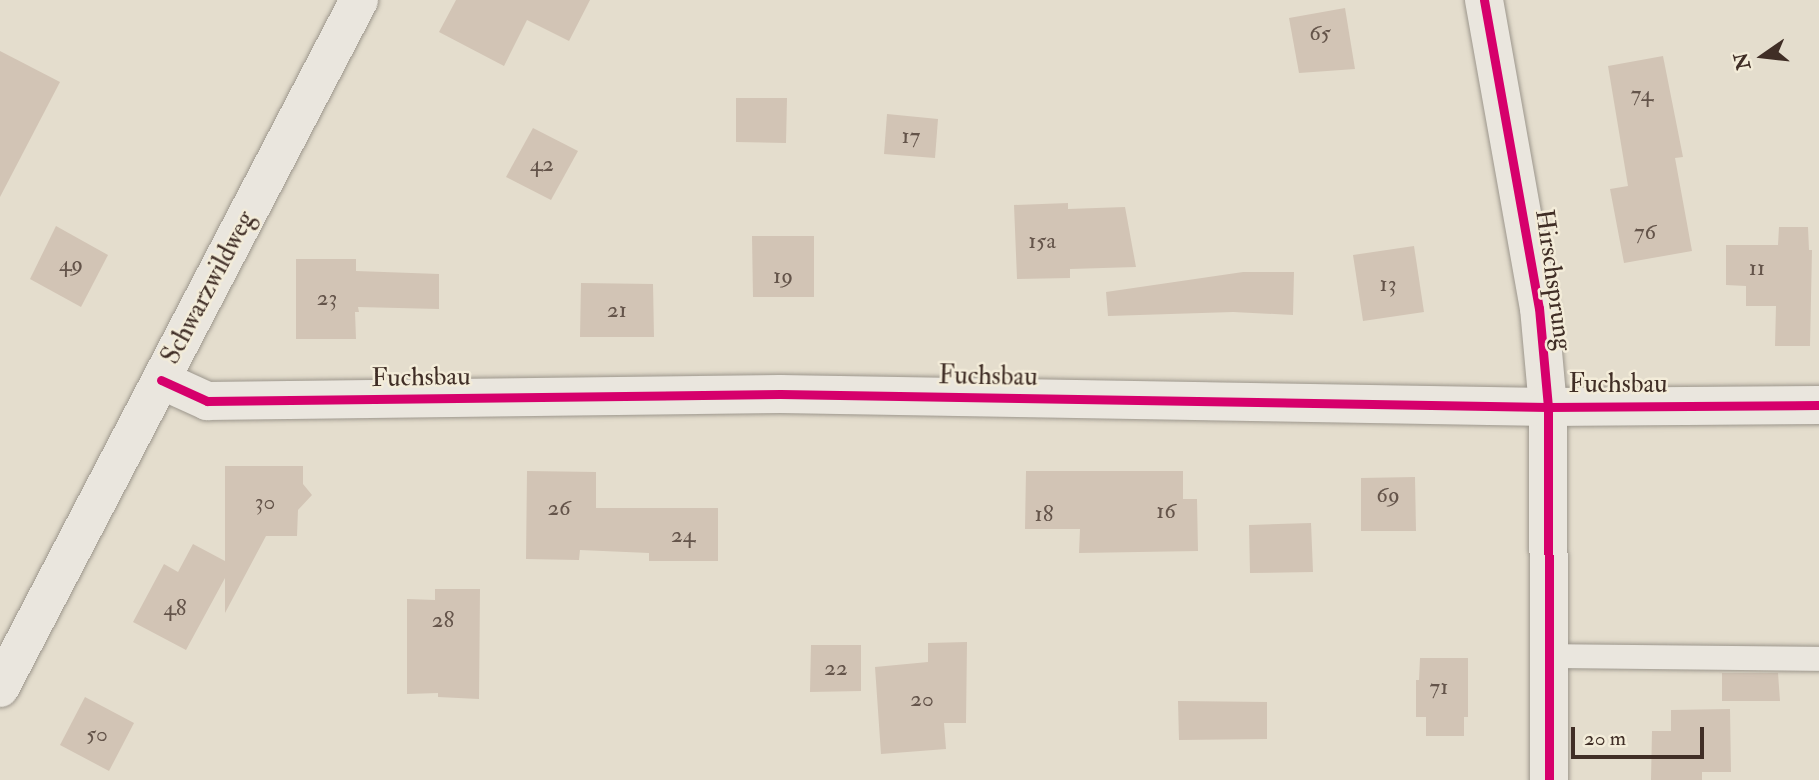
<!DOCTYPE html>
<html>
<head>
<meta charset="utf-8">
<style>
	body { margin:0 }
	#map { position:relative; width:1819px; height:780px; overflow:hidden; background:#e4ddcd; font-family:"IM FELL Double Pica",serif }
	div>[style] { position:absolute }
	.building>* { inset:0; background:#d2c4b5 }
	.roads { filter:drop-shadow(0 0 2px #9c968c) drop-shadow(0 0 2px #9c968c) }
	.lane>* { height:24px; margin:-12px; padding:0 12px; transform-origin:12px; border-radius:12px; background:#eae6de }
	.street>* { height:38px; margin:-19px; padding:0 19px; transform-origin:19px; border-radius:19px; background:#eae6de }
	.cycleway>* { height:9px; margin:-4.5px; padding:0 4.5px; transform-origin:4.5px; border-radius:4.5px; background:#d6006c }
	span { translate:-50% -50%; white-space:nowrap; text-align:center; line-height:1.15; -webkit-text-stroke:5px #f3ecd9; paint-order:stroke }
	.number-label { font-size:23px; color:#64544a }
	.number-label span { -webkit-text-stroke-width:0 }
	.street-label { font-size:26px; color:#402e26 }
	.north { position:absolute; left:1728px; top:21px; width:70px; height:70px; -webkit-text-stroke:5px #f3ecd9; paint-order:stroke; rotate:256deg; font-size:19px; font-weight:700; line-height:28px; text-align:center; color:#402e26 }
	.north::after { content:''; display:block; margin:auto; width:24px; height:32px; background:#402e26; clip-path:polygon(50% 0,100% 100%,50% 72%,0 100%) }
	.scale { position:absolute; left:1571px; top:727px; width:133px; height:32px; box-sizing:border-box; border:4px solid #402e26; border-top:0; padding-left:9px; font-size:21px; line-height:24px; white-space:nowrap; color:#402e26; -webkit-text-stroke:5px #f3ecd9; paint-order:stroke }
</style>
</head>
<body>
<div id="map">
	<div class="building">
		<i style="clip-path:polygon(456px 0,590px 0,569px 41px,527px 20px,504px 66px,439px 32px)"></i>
		<i style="clip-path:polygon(1345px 8px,1355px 69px,1299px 73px,1289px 18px)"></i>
		<i style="clip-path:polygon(0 51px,60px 82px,0 197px)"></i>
		<i style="clip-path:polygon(1663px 56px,1683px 157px,1675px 158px,1692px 251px,1624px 263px,1610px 189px,1628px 186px,1608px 66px)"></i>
		<i style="clip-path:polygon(736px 98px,787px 98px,786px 143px,736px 142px)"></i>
		<i style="clip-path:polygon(887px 114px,938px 119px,935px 158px,884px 154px)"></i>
		<i style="clip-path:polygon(533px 128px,578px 151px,551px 200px,506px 177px)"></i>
		<i style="clip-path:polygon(1068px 203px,1068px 209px,1125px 207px,1136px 267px,1070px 269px,1070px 278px,1017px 279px,1014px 205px)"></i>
		<i style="clip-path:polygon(56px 226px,108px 255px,81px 307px,30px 279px)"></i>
		<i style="clip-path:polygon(1779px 227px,1808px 227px,1809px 250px,1812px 250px,1810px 346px,1775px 346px,1776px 306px,1746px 306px,1746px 286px,1726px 285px,1726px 245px,1778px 245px)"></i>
		<i style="clip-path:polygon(752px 236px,814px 236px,814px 297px,753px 297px)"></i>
		<i style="clip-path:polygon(1414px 246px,1424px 312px,1363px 321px,1353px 255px)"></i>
		<i style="clip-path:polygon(296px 259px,356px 259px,356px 271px,439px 274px,439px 309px,358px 307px,359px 312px,355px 312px,356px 339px,296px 339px)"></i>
		<i style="clip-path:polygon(1243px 272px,1294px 272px,1293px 315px,1233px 312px,1108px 316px,1106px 292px)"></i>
		<i style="clip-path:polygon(581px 283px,653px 284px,654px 337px,580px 337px)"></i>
		<i style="clip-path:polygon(225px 466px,303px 466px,303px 484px,312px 495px,298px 510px,297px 536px,266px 536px,225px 613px,225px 578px,186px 650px,133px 622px,164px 564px,178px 572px,193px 544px,225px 561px)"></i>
		<i style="clip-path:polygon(527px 471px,596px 472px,596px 508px,718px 508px,718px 561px,649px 561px,649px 553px,580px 550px,579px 560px,526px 559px)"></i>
		<i style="clip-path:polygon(1026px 471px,1183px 471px,1183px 499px,1197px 499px,1198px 551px,1079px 553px,1080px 529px,1025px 529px)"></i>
		<i style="clip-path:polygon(1415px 477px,1416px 531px,1361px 531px,1361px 478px)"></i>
		<i style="clip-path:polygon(1311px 523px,1313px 572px,1250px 573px,1249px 525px)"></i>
		<i style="clip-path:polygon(435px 589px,480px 589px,479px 699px,438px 697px,438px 693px,407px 694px,407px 599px,435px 600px)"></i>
		<i style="clip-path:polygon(967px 642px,966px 723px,944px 723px,946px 749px,881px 754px,875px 667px,928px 662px,928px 643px)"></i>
		<i style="clip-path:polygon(811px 645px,861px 645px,861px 691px,810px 692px)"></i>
		<i style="clip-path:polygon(1420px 658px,1468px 658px,1468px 717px,1464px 717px,1464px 736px,1426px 736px,1426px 717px,1416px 717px,1416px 680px,1419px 680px)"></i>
		<i style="clip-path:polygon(1722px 673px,1778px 673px,1780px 701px,1722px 701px)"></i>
		<i style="clip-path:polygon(85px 697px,134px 723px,109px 771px,60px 745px)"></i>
		<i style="clip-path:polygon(1178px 701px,1267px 702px,1267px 739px,1179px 740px)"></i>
		<i style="clip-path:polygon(1730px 709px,1731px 772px,1702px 772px,1702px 780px,1651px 780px,1652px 731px,1671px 731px,1671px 710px)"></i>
	</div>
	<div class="roads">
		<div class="lane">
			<i style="left:1548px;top:656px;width:271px;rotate:0.6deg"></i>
		</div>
		<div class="street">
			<i style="left:1484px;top:0;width:313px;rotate:79.9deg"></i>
			<i style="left:1539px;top:308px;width:99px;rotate:84.8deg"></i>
			<i style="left:1548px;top:407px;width:373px;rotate:89.8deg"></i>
			<i style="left:161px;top:380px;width:51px;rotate:24.5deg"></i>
			<i style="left:207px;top:401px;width:573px;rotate:-0.7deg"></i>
			<i style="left:780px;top:394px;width:768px;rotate:0.97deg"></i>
			<i style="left:1548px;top:407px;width:271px;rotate:-0.4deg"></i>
			<i style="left:0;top:688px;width:776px;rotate:-62.44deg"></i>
		</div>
	</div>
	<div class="cycleway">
		<i style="left:1484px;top:0;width:313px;rotate:79.9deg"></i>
		<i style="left:1539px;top:308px;width:99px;rotate:84.8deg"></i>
		<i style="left:1548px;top:407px;width:373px;rotate:89.8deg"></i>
		<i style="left:161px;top:380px;width:51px;rotate:24.5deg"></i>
		<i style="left:207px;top:401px;width:573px;rotate:-0.7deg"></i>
		<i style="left:780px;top:394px;width:768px;rotate:0.97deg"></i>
		<i style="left:1548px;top:407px;width:271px;rotate:-0.4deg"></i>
	</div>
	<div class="number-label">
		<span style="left:1320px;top:33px">65</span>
		<span style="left:1642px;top:94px">74</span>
		<span style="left:911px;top:136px">17</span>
		<span style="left:542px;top:164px">42</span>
		<span style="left:1645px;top:232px">76</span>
		<span style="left:1042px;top:241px">15a</span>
		<span style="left:71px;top:264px">49</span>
		<span style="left:1757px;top:268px">11</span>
		<span style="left:783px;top:276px">19</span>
		<span style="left:1388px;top:284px">13</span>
		<span style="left:327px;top:298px">23</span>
		<span style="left:617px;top:310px">21</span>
		<span style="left:1388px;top:495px">69</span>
		<span style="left:265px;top:502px">30</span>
		<span style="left:559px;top:508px">26</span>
		<span style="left:1166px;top:511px">16</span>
		<span style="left:1044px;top:514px">18</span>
		<span style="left:683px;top:535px">24</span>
		<span style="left:175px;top:608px">48</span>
		<span style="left:443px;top:620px">28</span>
		<span style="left:836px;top:668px">22</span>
		<span style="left:1439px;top:687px">71</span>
		<span style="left:922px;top:699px">20</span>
		<span style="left:97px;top:734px">50</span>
	</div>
	<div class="street-label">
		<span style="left:1553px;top:280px;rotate:82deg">Hirschsprung</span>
		<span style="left:209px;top:288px;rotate:-62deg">Schwarzwildweg</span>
		<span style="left:988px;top:377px;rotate:1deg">Fuchsbau</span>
		<span style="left:421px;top:378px;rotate:-1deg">Fuchsbau</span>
		<span style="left:1618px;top:385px">Fuchsbau</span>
	</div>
	<div class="north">N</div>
	<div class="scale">20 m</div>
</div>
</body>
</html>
